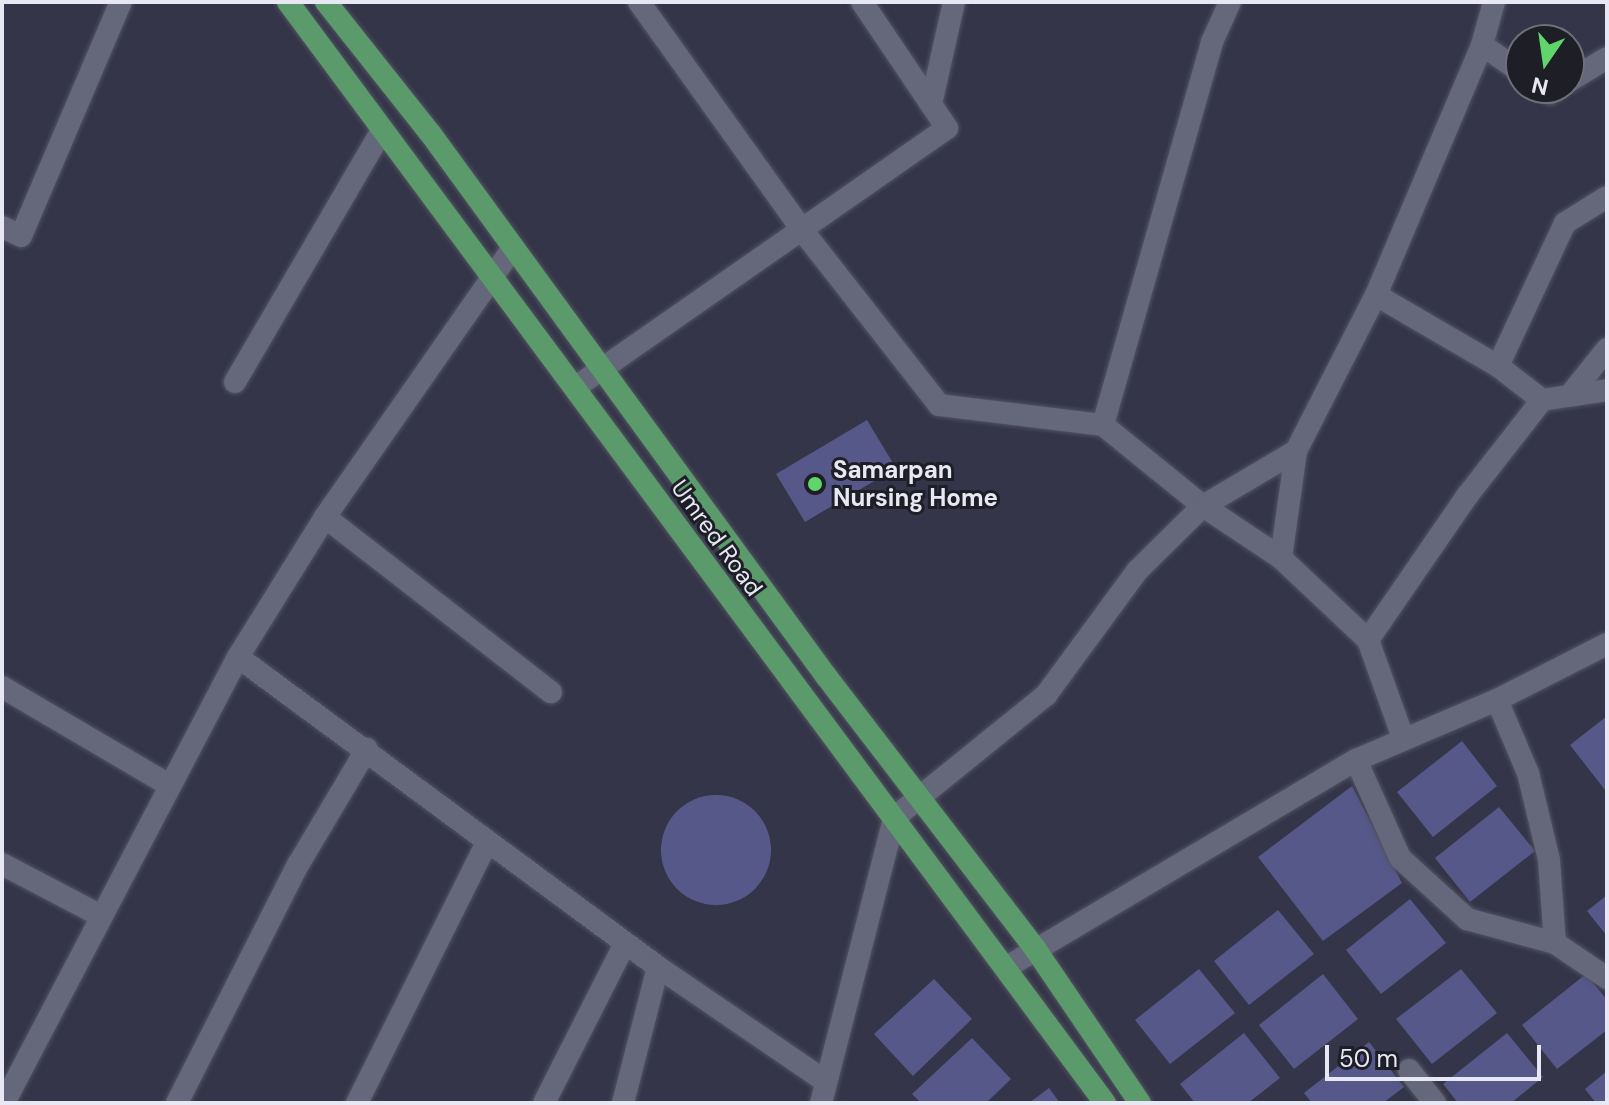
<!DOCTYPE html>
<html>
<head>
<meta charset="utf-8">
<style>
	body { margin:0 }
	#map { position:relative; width:1609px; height:1105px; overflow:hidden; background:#343548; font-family:"DM Sans",sans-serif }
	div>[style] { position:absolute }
	.building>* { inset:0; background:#56588a }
	.round { border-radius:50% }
	.roads { filter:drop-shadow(0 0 2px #515261) drop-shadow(0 0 2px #515261) }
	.minor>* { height:22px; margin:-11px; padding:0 11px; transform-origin:11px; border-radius:11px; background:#65677b }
	.primary>* { height:22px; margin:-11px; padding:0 11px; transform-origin:11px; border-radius:11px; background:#5b9b6b }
	.dots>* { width:22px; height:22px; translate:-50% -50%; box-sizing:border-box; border:4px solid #1d1e26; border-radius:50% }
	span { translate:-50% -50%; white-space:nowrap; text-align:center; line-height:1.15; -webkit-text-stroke:6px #1d1e26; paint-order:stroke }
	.poi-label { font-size:24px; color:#e7e8f4; font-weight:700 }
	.left { translate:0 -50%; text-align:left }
	.street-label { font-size:24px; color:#e7e8f4 }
	.frame { position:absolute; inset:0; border:4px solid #e7e8f4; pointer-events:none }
	.north { position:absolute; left:1505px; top:24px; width:80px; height:80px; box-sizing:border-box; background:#1d1e26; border:2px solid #6e6f78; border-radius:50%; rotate:193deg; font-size:22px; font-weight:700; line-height:32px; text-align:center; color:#e7e8f4 }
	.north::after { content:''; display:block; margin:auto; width:28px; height:36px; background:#5fd56b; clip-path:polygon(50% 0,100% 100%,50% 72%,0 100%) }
	.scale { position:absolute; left:1325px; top:1045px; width:216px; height:36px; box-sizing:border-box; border:4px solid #e7e8f4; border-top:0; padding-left:10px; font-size:24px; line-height:28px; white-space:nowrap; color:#e7e8f4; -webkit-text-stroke:6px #1d1e26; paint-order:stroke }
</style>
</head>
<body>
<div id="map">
	<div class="building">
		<i style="clip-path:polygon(867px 420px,896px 468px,805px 522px,776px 474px)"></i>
		<i style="clip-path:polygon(1607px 716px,1607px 789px,1605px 790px,1570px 745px)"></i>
		<i style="clip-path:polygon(1462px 741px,1497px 786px,1433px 837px,1397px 792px)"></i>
		<i style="clip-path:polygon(1352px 786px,1402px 883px,1323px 941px,1258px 857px)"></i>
		<i class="round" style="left:661px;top:795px;width:110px;height:110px"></i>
		<i style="clip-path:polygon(1499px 807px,1535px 851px,1470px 902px,1435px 858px)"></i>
		<i style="clip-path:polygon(1607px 895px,1607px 936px,1587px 911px)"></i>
		<i style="clip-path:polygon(1410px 899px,1446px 943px,1381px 994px,1346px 950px)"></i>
		<i style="clip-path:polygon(1278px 910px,1314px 954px,1249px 1005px,1214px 961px)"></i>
		<i style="clip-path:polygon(1199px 969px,1235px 1013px,1170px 1064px,1135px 1020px)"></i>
		<i style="clip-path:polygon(1461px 969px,1497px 1013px,1432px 1064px,1396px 1019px)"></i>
		<i style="clip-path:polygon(1323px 974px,1358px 1019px,1294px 1069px,1259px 1025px)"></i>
		<i style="clip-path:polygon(1586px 974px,1607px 1000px,1607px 1030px,1557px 1069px,1522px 1025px)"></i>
		<i style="clip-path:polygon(934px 979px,972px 1019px,913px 1076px,874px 1034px)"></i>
		<i style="clip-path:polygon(1244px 1033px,1280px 1078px,1248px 1103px,1195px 1103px,1180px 1084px)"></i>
		<i style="clip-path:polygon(1507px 1033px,1543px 1077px,1511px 1103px,1458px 1103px,1443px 1084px)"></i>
		<i style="clip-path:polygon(972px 1038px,1011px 1079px,986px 1103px,921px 1103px,912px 1094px)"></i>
		<i style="clip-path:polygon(1369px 1042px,1404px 1087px,1383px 1103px,1312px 1103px,1304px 1093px)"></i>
		<i style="clip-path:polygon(1607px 1071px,1607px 1103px,1596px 1103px,1585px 1089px)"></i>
		<i style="clip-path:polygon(1049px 1088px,1060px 1103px,1029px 1103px)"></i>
	</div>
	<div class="roads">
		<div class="minor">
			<i style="left:639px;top:2px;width:280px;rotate:54.4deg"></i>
			<i style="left:802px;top:230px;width:222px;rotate:51.9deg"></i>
			<i style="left:939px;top:405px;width:165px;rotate:7deg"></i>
			<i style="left:1103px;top:425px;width:129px;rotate:39deg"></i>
			<i style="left:1203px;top:506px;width:108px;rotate:-30.6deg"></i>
			<i style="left:1296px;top:451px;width:175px;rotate:-62.9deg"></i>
			<i style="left:1376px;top:295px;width:141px;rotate:30.2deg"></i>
			<i style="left:1498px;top:366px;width:56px;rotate:37.7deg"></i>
			<i style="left:1542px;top:400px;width:66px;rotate:-8.7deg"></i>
			<i style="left:1494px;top:2px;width:45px;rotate:105.6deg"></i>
			<i style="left:1482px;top:45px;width:47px;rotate:34.7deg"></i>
			<i style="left:1569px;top:81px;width:44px;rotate:-31.2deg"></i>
			<i style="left:1544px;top:88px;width:8px;rotate:40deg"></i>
			<i style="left:1550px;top:93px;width:9px;rotate:-32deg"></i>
			<i style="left:931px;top:104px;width:105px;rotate:-77.3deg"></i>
			<i style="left:2px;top:227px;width:21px;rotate:25deg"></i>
			<i style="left:21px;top:236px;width:254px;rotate:-66.9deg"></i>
			<i style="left:1376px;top:295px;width:272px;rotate:-67deg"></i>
			<i style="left:1498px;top:366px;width:158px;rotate:-64.9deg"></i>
			<i style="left:1565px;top:223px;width:49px;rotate:-31.8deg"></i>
			<i style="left:235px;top:382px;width:290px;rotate:-59.7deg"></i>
			<i style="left:576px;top:387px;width:452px;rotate:-34.9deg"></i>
			<i style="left:947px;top:128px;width:152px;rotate:-124deg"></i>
			<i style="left:1571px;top:394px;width:58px;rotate:-51.3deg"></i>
			<i style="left:1103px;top:425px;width:398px;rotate:-74.1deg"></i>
			<i style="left:1212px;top:42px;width:44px;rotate:-65.8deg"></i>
			<i style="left:325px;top:517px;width:286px;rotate:37.8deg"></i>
			<i style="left:1281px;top:558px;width:108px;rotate:-82deg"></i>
			<i style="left:1368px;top:640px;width:175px;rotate:-55.5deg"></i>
			<i style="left:1467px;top:496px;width:122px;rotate:-52deg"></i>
			<i style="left:238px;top:657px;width:165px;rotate:-58.1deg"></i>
			<i style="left:325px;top:517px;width:328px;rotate:-55.1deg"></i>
			<i style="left:2px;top:687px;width:194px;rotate:30.4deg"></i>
			<i style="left:1497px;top:700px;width:79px;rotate:67deg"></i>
			<i style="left:1528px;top:773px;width:89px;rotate:76.4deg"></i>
			<i style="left:1549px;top:860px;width:83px;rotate:85.9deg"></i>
			<i style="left:1555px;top:943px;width:63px;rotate:33.9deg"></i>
			<i style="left:1356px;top:760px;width:107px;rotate:65.8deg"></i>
			<i style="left:1400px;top:858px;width:91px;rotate:42.3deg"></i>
			<i style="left:1467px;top:919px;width:91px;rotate:15.3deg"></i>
			<i style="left:2px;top:864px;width:112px;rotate:27.7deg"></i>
			<i style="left:1007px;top:967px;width:406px;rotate:-30.7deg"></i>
			<i style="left:1356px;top:760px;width:153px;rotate:-23.1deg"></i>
			<i style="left:1497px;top:700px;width:123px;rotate:-27deg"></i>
			<i style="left:1409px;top:1070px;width:42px;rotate:51.8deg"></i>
			<i style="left:4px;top:1103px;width:504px;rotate:-62.32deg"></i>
			<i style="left:238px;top:657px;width:522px;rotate:36.43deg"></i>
			<i style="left:658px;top:967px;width:202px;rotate:34.3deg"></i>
			<i style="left:177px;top:1103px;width:267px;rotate:-63.1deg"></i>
			<i style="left:298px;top:865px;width:135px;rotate:-59.3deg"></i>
			<i style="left:357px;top:1103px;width:292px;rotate:-63.5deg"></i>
			<i style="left:544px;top:1103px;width:179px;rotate:-63.1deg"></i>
			<i style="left:623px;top:1103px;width:140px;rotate:-75.6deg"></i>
			<i style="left:821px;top:1103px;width:294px;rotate:-75.6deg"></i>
			<i style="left:894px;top:818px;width:196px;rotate:-39deg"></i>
			<i style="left:1046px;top:695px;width:154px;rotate:-53.7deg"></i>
			<i style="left:1137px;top:571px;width:93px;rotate:-44.6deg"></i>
			<i style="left:1203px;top:506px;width:94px;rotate:33.7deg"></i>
			<i style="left:1281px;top:558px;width:120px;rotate:43.3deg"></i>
			<i style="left:1368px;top:640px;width:104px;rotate:70.3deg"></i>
		</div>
		<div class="primary">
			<i style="left:288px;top:2px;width:1371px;rotate:53.42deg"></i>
			<i style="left:326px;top:2px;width:167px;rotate:51.6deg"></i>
			<i style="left:430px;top:133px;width:672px;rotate:53.9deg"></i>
			<i style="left:826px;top:676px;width:345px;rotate:52.5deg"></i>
			<i style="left:1036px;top:950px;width:185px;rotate:55.8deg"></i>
		</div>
	</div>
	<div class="dots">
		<i style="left:815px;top:484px;background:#5fd56b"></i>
	</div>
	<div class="poi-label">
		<span class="left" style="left:833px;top:484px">Samarpan<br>Nursing Home</span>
	</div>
	<div class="street-label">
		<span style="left:717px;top:538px;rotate:54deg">Umred Road</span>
	</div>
	<div class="frame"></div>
	<div class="north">N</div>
	<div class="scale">50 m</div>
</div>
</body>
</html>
